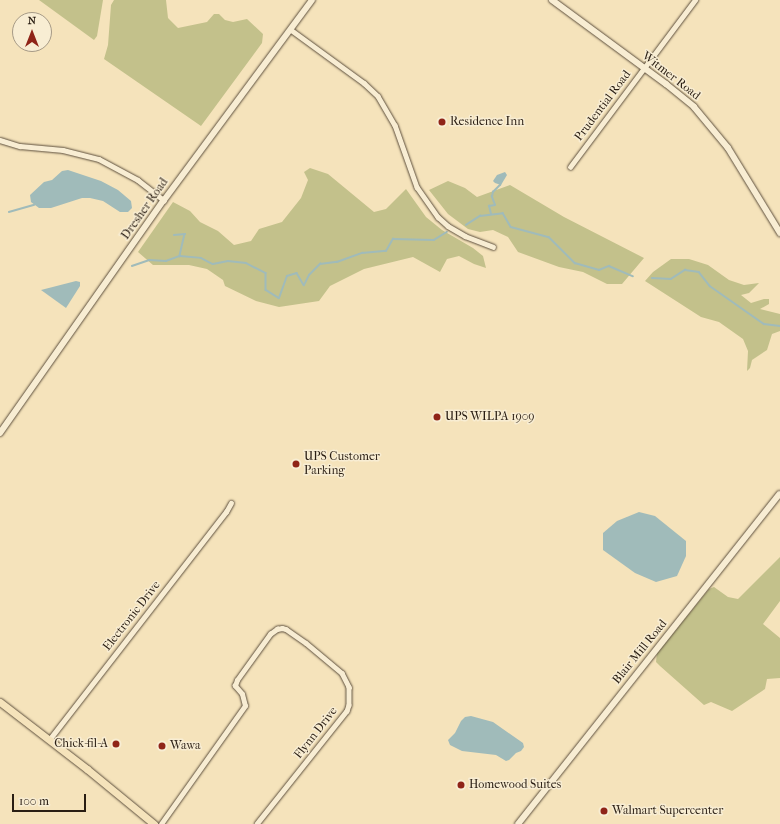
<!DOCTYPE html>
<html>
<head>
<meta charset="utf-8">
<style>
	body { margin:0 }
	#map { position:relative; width:780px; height:824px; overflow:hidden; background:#f5e3bb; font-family:"IM FELL French Canon",serif }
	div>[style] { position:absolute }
	.green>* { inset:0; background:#c3c18b }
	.water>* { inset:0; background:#a0bbba }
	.stream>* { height:1.5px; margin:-0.75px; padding:0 0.75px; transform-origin:0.75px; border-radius:0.75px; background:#a0bbba }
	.roads { filter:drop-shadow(0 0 1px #5d4f3d) drop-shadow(0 0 1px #5d4f3d) }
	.street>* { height:4.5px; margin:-2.25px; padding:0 2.25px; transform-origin:2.25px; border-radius:2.25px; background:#f8edd3 }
	.secondary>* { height:6px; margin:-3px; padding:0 3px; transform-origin:3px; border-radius:3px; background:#f8edd3 }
	.primary>* { height:7px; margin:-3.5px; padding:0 3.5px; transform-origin:3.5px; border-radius:3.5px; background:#f5e3bb }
	.dots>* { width:11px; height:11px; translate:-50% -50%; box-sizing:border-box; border:2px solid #f8edd3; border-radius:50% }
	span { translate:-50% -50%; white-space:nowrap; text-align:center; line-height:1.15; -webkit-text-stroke:3px #f8edd3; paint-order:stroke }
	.street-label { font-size:12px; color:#2a1e13 }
	.poi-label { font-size:12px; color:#2a1e13 }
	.left { translate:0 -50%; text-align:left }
	.right { translate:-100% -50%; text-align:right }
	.north { position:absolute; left:12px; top:12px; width:40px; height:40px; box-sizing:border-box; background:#f8edd3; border:1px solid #a69a86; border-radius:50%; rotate:0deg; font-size:11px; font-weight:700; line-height:16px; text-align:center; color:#2a1e13 }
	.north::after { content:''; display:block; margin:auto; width:14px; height:18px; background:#8f2418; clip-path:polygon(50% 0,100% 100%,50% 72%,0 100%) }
	.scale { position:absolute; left:12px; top:794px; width:74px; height:18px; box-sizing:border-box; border:2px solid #2a1e13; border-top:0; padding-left:5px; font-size:12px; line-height:14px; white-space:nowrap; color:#2a1e13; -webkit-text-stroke:3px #f8edd3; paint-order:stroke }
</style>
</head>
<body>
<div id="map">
	<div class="green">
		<i style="clip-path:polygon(39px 0,103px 0,97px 36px,94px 40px)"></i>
		<i style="clip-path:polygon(114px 0,166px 0,168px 18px,178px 28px,207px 22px,214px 14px,219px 14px,225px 20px,233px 22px,247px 19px,263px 34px,262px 43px,201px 126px,104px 59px,108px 45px,111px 5px)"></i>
		<i style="clip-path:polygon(310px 168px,328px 174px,374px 212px,386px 209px,406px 189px,426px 217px,442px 230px,473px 248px,483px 256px,486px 268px,474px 264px,459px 256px,447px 259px,440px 272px,413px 257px,364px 269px,330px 286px,319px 301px,279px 307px,256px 301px,225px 286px,223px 280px,207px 269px,189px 265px,153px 265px,138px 252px,173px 202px,190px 211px,200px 222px,218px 231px,234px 245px,251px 241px,259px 229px,282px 222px,301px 198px,308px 180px,304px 172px)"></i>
		<i style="clip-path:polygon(448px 181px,465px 188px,477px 197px,510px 185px,564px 217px,644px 258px,622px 284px,607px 284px,583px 272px,559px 267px,518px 252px,508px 237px,493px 230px,480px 232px,468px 229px,448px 214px,429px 190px)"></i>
		<i style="clip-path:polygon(671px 259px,689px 259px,708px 265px,729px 280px,744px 285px,759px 283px,749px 293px,741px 295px,751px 303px,764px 299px,769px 299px,769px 304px,760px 309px,780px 314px,780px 331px,772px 334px,767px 350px,752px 360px,750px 368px,747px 371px,748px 351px,743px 339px,719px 322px,701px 317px,645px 281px,653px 272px)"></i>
		<i style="clip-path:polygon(780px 557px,780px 601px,763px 624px,780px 638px,780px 678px,767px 679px,765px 689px,732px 711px,711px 702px,704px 705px,660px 666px,656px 662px,657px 653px,709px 589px,714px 587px,728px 597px,738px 599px)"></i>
	</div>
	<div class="water">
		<i style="clip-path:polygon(68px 170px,101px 181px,118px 190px,131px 201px,132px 208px,128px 212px,120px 212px,103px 201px,90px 198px,82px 198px,51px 208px,39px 208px,31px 202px,30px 195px,44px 182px,52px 180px,62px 171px)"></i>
		<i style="clip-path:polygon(505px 172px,507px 175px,501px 185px,495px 183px,493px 181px,497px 175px)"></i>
		<i style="clip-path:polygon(76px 281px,80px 282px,80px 286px,66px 308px,41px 290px)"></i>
		<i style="clip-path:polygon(639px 512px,655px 516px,686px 541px,686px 556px,677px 576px,656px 582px,635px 573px,603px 550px,603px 533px,617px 521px)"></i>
		<i style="clip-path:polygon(471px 716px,493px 722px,523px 743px,524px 747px,521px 751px,516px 753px,509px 760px,506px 761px,496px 755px,462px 751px,450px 745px,448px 740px,455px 733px,461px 721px,465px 717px)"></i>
	</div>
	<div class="stream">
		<i style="left:9px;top:212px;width:26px;rotate:-16deg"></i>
		<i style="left:491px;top:214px;width:8px;rotate:-104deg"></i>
		<i style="left:489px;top:206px;width:6px;rotate:-9deg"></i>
		<i style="left:495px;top:205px;width:9px;rotate:-111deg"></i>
		<i style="left:492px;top:197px;width:5px;rotate:-79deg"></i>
		<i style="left:493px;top:192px;width:10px;rotate:-45deg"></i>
		<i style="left:466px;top:225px;width:17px;rotate:-33deg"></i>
		<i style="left:480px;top:216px;width:23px;rotate:-7deg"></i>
		<i style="left:503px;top:213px;width:16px;rotate:60deg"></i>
		<i style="left:511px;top:227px;width:39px;rotate:15deg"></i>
		<i style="left:549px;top:237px;width:37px;rotate:45deg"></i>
		<i style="left:575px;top:263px;width:25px;rotate:16deg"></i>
		<i style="left:599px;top:270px;width:11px;rotate:-22deg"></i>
		<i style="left:609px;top:266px;width:26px;rotate:23deg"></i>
		<i style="left:174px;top:235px;width:11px;rotate:-5deg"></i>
		<i style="left:185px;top:234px;width:23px;rotate:103deg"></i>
		<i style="left:180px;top:256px;width:21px;rotate:5deg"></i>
		<i style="left:201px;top:258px;width:13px;rotate:27deg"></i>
		<i style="left:213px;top:264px;width:15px;rotate:-11deg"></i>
		<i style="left:228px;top:261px;width:18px;rotate:6deg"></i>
		<i style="left:246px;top:263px;width:22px;rotate:27deg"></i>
		<i style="left:266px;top:273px;width:17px;rotate:90deg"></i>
		<i style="left:266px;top:290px;width:15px;rotate:32deg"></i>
		<i style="left:279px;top:298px;width:23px;rotate:-70deg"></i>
		<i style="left:287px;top:276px;width:10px;rotate:-17deg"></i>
		<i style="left:297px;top:273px;width:14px;rotate:60deg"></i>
		<i style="left:304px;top:285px;width:11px;rotate:-63deg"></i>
		<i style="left:309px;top:275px;width:16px;rotate:-45deg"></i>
		<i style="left:320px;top:264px;width:17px;rotate:-7deg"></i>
		<i style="left:337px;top:262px;width:27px;rotate:-20deg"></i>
		<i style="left:362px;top:253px;width:24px;rotate:-5deg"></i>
		<i style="left:386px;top:251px;width:14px;rotate:-60deg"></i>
		<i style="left:393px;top:239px;width:41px;rotate:1.4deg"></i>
		<i style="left:434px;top:240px;width:15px;rotate:-32deg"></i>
		<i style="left:132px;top:266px;width:18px;rotate:-19deg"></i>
		<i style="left:149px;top:260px;width:17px;rotate:3deg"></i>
		<i style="left:166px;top:261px;width:15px;rotate:-20deg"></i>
		<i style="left:652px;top:278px;width:19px;rotate:3deg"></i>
		<i style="left:671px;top:279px;width:17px;rotate:-33deg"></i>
		<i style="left:685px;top:270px;width:14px;rotate:8deg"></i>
		<i style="left:699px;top:272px;width:18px;rotate:52deg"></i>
		<i style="left:710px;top:286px;width:66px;rotate:35.1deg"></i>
		<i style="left:764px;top:324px;width:16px;rotate:7deg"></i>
	</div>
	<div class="roads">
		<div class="street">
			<i style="left:290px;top:29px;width:92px;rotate:36.1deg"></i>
			<i style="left:364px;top:83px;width:19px;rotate:43deg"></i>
			<i style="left:378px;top:96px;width:34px;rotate:60deg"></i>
			<i style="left:395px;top:125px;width:66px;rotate:70.5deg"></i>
			<i style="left:417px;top:187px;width:37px;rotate:55deg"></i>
			<i style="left:438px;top:217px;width:13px;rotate:42deg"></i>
			<i style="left:448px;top:226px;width:20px;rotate:30deg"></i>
			<i style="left:465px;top:236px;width:30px;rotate:21deg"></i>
			<i style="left:0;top:140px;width:21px;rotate:17deg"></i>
			<i style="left:20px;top:146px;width:43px;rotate:5.3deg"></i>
			<i style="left:63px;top:150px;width:37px;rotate:14deg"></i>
			<i style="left:99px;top:159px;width:44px;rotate:28.3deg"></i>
			<i style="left:138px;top:180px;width:33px;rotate:38deg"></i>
			<i style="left:570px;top:167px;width:209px;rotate:-53.2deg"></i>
			<i style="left:49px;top:740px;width:289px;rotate:-52.2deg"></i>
			<i style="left:226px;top:512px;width:10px;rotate:-61deg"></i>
			<i style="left:161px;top:824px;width:145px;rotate:-54.6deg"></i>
			<i style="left:245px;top:706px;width:12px;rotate:-104deg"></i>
			<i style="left:242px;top:694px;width:11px;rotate:-131deg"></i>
			<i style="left:235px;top:686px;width:6px;rotate:-72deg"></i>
			<i style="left:237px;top:680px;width:57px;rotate:-54.3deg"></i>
			<i style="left:270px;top:634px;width:9px;rotate:-36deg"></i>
			<i style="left:277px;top:629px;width:5px;rotate:-11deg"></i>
			<i style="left:282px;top:628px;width:4px;rotate:14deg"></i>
			<i style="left:286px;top:629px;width:24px;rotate:35deg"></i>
			<i style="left:306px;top:643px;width:47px;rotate:39.8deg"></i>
			<i style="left:342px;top:673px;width:16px;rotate:63deg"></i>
			<i style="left:349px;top:687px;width:18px;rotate:90deg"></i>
			<i style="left:349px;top:705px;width:6px;rotate:108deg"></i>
			<i style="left:347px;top:711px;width:144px;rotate:128.5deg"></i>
		</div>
		<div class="secondary">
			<i style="left:552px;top:0;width:142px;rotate:36.4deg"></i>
			<i style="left:666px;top:84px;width:36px;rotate:39deg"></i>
			<i style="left:694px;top:107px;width:53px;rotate:50.3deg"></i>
			<i style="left:728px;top:148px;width:100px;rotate:58.5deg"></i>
			<i style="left:0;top:433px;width:285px;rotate:-54.9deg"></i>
			<i style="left:164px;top:200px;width:249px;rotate:-53.5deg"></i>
			<i style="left:518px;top:824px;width:421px;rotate:-51.6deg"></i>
		</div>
		<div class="primary">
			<i style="left:0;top:702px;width:110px;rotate:37.6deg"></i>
			<i style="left:87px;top:769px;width:87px;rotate:39.4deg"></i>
		</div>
	</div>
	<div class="dots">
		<i style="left:442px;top:122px;background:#8f2418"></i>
		<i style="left:437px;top:417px;background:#8f2418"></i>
		<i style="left:296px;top:464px;background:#8f2418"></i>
		<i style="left:116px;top:744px;background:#8f2418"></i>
		<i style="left:162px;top:746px;background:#8f2418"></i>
		<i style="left:461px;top:785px;background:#8f2418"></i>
		<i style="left:604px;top:811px;background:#8f2418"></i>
	</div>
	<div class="street-label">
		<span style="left:671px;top:76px;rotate:38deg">Witmer Road</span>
		<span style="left:603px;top:106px;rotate:-53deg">Prudential Road</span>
		<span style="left:145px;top:209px;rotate:-55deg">Dresher Road</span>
		<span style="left:132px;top:616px;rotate:-52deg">Electronic Drive</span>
		<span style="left:640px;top:652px;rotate:-51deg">Blair Mill Road</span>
		<span style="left:316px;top:733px;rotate:-52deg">Flynn Drive</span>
	</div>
	<div class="poi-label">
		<span class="left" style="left:450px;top:122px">Residence Inn</span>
		<span class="left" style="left:445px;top:417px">UPS WILPA 1909</span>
		<span class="left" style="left:304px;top:464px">UPS Customer<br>Parking</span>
		<span class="right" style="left:108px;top:744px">Chick-fil-A</span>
		<span class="left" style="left:170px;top:746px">Wawa</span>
		<span class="left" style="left:469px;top:785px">Homewood Suites</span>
		<span class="left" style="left:612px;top:811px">Walmart Supercenter</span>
	</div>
	<div class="north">N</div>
	<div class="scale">100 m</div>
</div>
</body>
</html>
